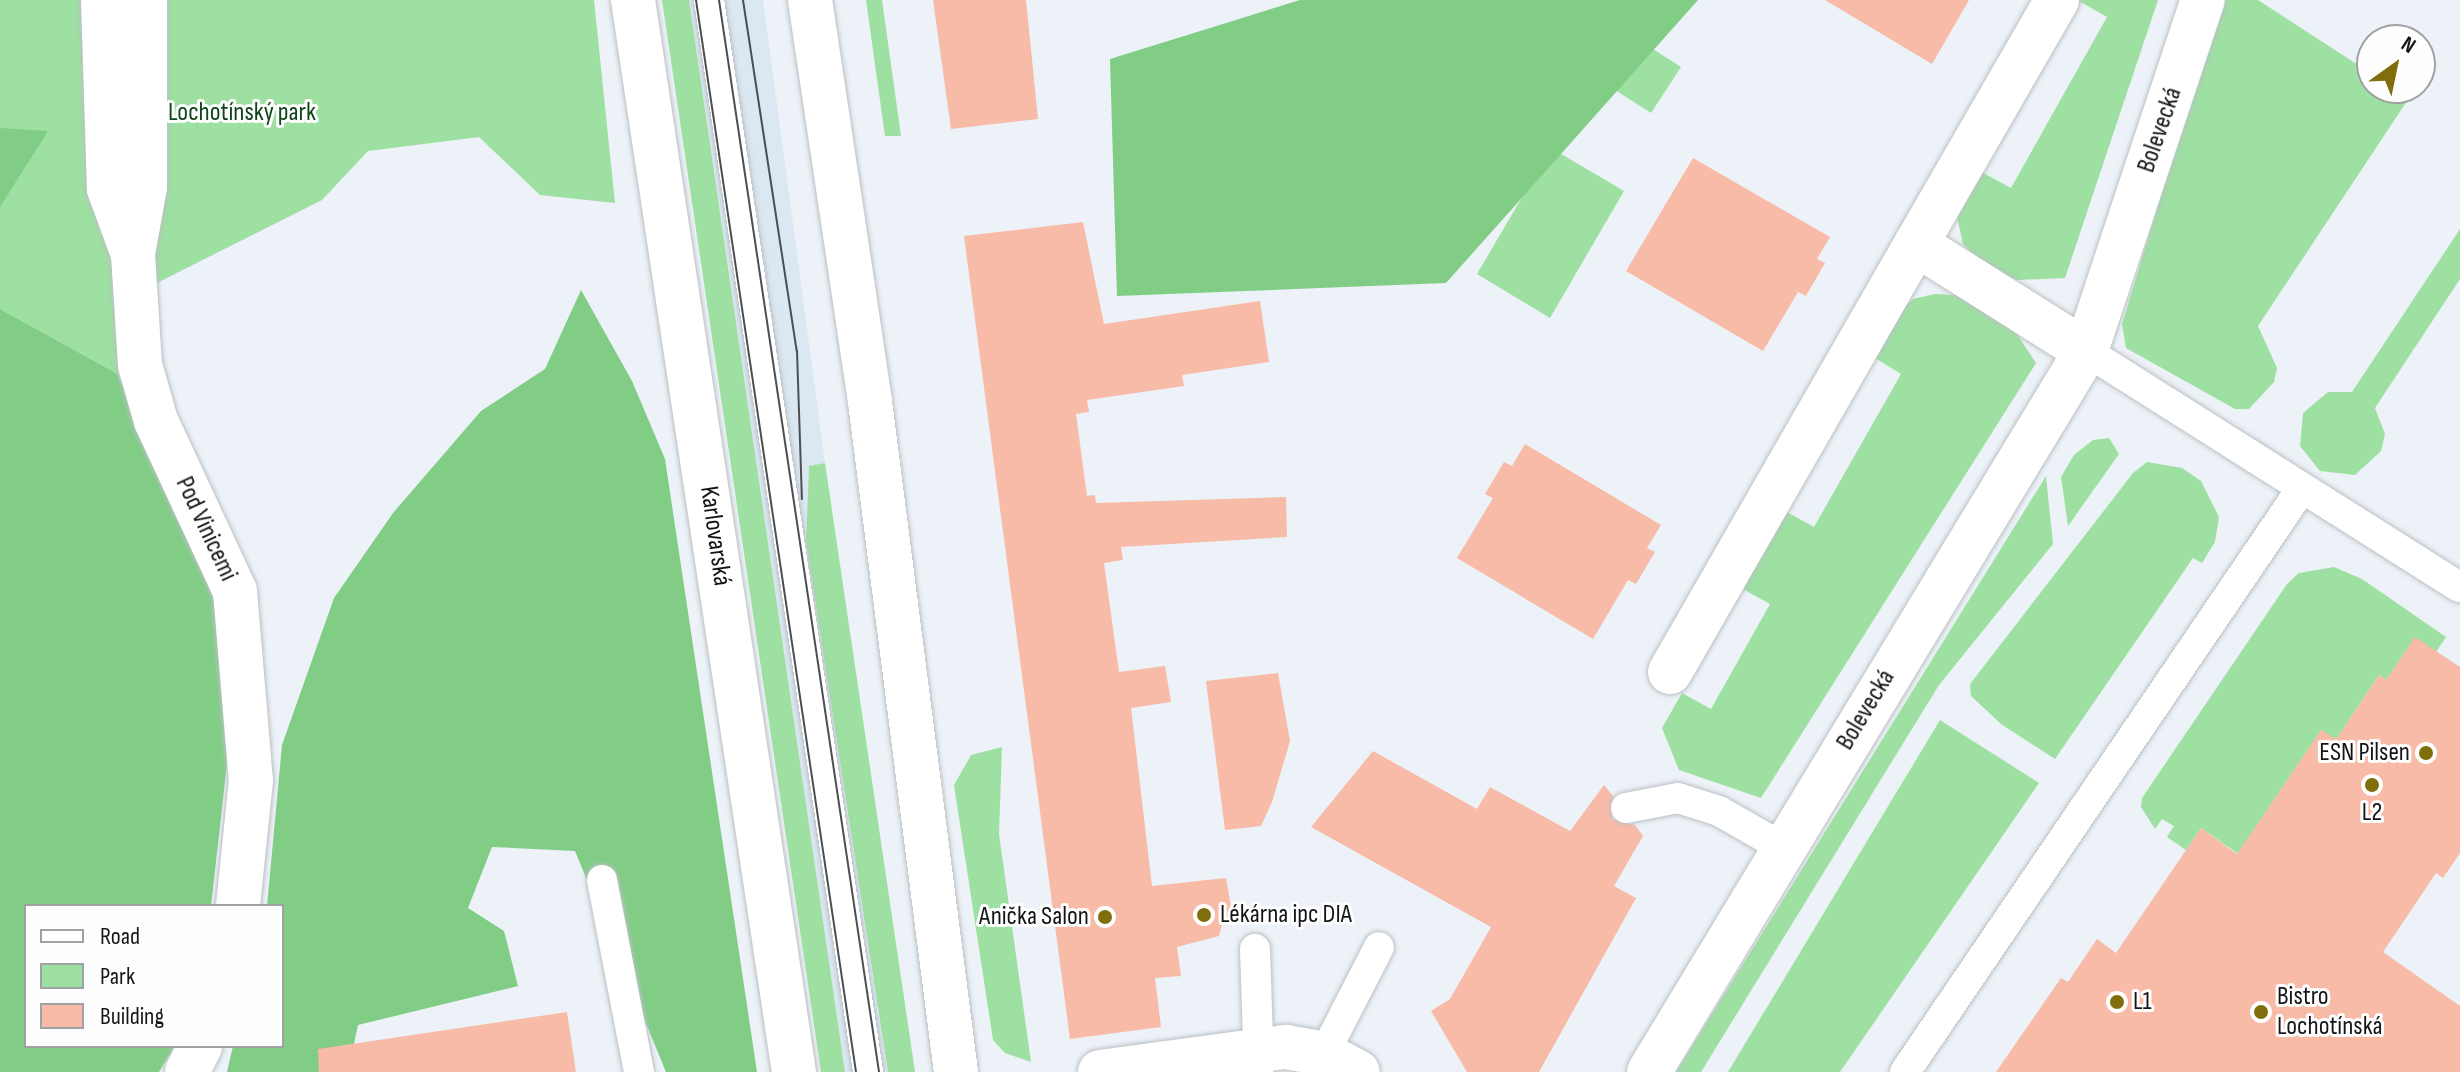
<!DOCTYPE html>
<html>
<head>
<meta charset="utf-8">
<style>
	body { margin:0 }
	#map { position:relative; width:2460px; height:1072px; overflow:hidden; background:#ecf2f7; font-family:"Sofia Sans Condensed",sans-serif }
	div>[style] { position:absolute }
	.built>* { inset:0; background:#dbe7f1 }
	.green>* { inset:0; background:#9de0a1 }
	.forest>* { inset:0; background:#81cd86 }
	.building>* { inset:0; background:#f7bba8 }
	.roads { filter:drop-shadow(0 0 2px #bbc0c4) drop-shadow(0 0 2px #bbc0c4) }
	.lane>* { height:30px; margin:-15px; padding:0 15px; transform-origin:15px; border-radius:15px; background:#fff }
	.street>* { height:44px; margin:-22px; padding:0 22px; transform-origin:22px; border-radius:22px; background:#fff }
	.primary>* { height:44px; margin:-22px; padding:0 22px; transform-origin:22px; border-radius:22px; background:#fff }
	.tram>* { height:2px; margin:-1px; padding:0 1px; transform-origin:1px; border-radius:1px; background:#4c4f52 }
	.dots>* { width:22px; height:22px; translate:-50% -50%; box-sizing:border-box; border:4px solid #fefefe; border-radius:50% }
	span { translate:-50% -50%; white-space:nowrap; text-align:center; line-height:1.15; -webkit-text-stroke:6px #fefefe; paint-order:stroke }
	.park-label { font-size:26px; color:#0f4518 }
	.street-label { font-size:26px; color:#131517 }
	.poi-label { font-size:26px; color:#131517 }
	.right { translate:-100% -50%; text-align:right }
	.left { translate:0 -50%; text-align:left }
	.legend { position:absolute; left:24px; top:904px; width:260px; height:144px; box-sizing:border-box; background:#fefefe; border:2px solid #a0a1a2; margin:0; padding:10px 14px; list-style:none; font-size:24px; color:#131517 }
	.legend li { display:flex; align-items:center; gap:16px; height:40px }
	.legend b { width:40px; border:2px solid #a0a1a2 }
	.north { position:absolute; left:2356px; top:24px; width:80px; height:80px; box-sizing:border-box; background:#fefefe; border:2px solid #a0a1a2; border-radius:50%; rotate:33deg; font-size:22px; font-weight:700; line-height:32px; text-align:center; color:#131517 }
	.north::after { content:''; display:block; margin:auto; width:28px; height:36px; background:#806e0c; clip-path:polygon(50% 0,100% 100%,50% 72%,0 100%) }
</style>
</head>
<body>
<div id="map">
	<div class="built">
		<i style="clip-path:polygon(689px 0,763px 0,825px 463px,809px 466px,806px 541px,888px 1072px,845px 1072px)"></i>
	</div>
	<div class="green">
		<i style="clip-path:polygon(0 0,594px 0,615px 203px,540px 195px,479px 137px,368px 151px,322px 200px,135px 294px,140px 365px,118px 374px,0 309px)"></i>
		<i style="clip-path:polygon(662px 0,689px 0,845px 1072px,821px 1072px)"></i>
		<i style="clip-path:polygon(866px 0,882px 0,901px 136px,885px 136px)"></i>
		<i style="clip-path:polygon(2077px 0,2158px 0,2065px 278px,2017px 280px,1987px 268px,1963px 244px,1956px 212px,1978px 170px,2011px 188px,2107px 17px)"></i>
		<i style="clip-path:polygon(2221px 0,2258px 0,2372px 74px,2372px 88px,2393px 88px,2409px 98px,2258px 326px,2277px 368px,2274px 382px,2249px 409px,2235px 409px,2126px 348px,2122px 324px)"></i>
		<i style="clip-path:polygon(1639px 40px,1681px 67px,1651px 113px,1609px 86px)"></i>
		<i style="clip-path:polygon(1551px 148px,1624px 191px,1550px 318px,1477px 274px)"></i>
		<i style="clip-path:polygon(2460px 229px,2460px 279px,2375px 408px,2385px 434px,2381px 451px,2355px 475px,2320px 471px,2300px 446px,2303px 413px,2328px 392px,2352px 392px)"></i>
		<i style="clip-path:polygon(1935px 294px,1956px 295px,2015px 331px,2036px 363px,1761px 798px,1679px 770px,1662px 728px,1682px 693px,1711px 709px,1770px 604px,1741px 588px,1785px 511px,1814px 527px,1901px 374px,1875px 358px,1895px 316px,1913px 299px)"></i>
		<i style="clip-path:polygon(2109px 438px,2119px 454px,2068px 526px,2061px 477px,2074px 455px,2093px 440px)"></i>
		<i style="clip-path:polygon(2147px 462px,2182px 468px,2201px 481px,2219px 517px,2215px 542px,2202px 563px,2193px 558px,2055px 759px,2001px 724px,1971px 696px,1970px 684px,2133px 473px)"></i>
		<i style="clip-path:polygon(825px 463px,915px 1072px,888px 1072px,806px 541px,809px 466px)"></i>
		<i style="clip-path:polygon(2046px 476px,2053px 544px,1939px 685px,1701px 1072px,1676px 1072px)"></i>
		<i style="clip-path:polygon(2334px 567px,2362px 579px,2446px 637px,2436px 652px,2386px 680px,2379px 675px,2349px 720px,2355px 752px,2321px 730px,2270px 876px,2201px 828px,2186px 850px,2167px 837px,2174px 826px,2162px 819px,2155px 829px,2141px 807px,2142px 798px,2287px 584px,2299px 573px)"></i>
		<i style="clip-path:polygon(1940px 720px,2039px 783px,1840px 1072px,1728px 1072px)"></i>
		<i style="clip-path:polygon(1002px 747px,999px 834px,1031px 1062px,1005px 1053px,993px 1040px,954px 785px,971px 755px)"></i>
	</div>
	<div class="forest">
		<i style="clip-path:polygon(1300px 0,1698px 0,1446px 283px,1117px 296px,1110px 59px)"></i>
		<i style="clip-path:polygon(0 128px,48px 131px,0 207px)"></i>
		<i style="clip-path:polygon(581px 290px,632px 381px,665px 459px,757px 1072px,666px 1072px,575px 851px,492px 847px,468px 908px,504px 931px,518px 986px,358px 1025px,348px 1072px,227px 1072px,233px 1046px,282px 1046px,282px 906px,267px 906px,282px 745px,334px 598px,393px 513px,481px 411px,545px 369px)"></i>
		<i style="clip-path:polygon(0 309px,118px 374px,214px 600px,227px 764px,211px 906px,26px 906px,26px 1046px,175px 1046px,159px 1072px,0 1072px)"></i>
	</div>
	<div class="building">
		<i style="clip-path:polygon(933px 0,1026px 0,1038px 119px,951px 129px)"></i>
		<i style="clip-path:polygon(1825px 0,1969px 0,1932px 64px)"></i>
		<i style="clip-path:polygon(1693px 158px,1830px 237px,1817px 259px,1825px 263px,1806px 296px,1798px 292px,1763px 351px,1626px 271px)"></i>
		<i style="clip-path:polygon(1083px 222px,1104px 324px,1260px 301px,1269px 362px,1182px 375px,1184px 386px,1087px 400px,1089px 412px,1076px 414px,1087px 496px,1095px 495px,1096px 503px,1286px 497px,1287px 537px,1121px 547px,1123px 560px,1104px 563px,1119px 672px,1165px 666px,1171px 702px,1131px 708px,1152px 886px,1226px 878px,1233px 919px,1222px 925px,1219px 936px,1177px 947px,1181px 976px,1155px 978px,1161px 1027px,1070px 1039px,964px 236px)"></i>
		<i style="clip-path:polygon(1525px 444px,1661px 525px,1647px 548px,1655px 552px,1636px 584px,1628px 580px,1593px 639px,1457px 558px,1493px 498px,1485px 494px,1504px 462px,1512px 466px)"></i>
		<i style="clip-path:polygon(2415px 637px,2460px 667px,2460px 853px,2443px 878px,2436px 873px,2383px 952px,2460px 1006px,2460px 1072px,1996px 1072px,2061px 978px,2068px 982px,2097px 939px,2116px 953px,2201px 828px,2237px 854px,2321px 730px,2336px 739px,2379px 675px,2386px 680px)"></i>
		<i style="clip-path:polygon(1278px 673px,1290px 741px,1272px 802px,1261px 826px,1225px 830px,1206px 681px)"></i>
		<i style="clip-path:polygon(1373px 751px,1477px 809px,1490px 787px,1570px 831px,1604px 785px,1613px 796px,1612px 819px,1635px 825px,1643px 836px,1614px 886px,1636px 898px,1539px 1072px,1467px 1072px,1431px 1011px,1450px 999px,1491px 927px,1311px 827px)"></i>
		<i style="clip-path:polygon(567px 1012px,576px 1072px,319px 1072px,318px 1049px)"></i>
	</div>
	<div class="roads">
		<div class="lane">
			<i style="left:709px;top:0;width:1084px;rotate:81.56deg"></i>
			<i style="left:2086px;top:351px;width:442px;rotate:32.3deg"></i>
			<i style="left:1626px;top:808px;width:53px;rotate:-10.9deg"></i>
			<i style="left:1678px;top:798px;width:43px;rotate:17.6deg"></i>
			<i style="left:1719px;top:811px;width:73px;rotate:29.7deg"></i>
			<i style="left:602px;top:880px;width:196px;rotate:79.1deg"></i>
			<i style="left:1255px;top:949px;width:118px;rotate:88.1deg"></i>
			<i style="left:1324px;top:1054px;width:120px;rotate:-62.8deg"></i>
			<i style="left:1905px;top:1072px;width:706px;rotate:-55.79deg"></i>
		</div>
		<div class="street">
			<i style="left:103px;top:0;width:189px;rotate:88.2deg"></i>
			<i style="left:109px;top:189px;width:67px;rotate:69.9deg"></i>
			<i style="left:145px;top:0;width:187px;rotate:90deg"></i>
			<i style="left:145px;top:187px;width:68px;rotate:100.2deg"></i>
			<i style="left:133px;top:254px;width:111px;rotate:86.4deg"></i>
			<i style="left:140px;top:365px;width:58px;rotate:74.1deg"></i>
			<i style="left:156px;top:421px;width:187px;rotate:65.1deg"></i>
			<i style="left:235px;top:591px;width:190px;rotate:85.2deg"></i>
			<i style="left:251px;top:780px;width:127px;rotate:95.9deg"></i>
			<i style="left:2057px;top:0;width:282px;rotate:120deg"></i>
			<i style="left:1916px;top:244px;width:201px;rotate:32.2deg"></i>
			<i style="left:1670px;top:672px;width:494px;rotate:-60.1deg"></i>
			<i style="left:187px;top:1072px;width:29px;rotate:-63deg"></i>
			<i style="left:1100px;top:1072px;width:188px;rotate:-7.7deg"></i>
			<i style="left:1286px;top:1047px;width:39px;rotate:10deg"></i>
			<i style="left:1324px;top:1054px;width:38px;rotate:28deg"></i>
			<i style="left:1649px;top:1072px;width:843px;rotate:-58.78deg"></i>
			<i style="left:2086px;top:351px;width:370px;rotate:-71.6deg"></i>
		</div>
		<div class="primary">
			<i style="left:633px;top:0;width:1084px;rotate:81.46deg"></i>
			<i style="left:810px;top:0;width:406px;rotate:81.5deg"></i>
			<i style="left:870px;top:402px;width:675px;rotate:82.69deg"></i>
		</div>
	</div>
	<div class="tram">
		<i style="left:696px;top:0;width:1084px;rotate:81.51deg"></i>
		<i style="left:719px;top:0;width:1084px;rotate:81.51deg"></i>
		<i style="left:743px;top:0;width:355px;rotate:81.3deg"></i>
		<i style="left:797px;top:351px;width:148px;rotate:88.1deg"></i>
	</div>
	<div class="dots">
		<i style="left:2426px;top:753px;background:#806e0c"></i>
		<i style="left:2372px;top:785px;background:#806e0c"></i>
		<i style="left:1204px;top:915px;background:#806e0c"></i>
		<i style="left:1105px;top:917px;background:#806e0c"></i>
		<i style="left:2117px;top:1002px;background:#806e0c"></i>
		<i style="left:2261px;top:1012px;background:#806e0c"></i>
	</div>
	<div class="park-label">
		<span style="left:242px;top:113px">Lochotínský park</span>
	</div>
	<div class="street-label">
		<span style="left:2160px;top:130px;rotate:-71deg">Bolevecká</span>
		<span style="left:206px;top:529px;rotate:65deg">Pod Vinicemi</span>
		<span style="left:715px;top:536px;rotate:82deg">Karlovarská</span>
		<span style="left:1866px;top:710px;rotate:-59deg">Bolevecká</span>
	</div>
	<div class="poi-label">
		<span class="right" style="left:2410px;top:753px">ESN Pilsen</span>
		<span style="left:2372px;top:813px">L2</span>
		<span class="left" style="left:1220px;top:915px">Lékárna ipc DIA</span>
		<span class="right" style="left:1089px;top:917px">Anička Salon</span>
		<span class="left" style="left:2277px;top:1012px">Bistro<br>Lochotínská</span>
		<span class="left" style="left:2133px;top:1002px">L1</span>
	</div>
	<ul class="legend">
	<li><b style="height:10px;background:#fff"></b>Road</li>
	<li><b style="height:22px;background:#9de0a1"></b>Park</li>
	<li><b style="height:22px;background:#f7bba8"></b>Building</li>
	</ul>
	<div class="north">N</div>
</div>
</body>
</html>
